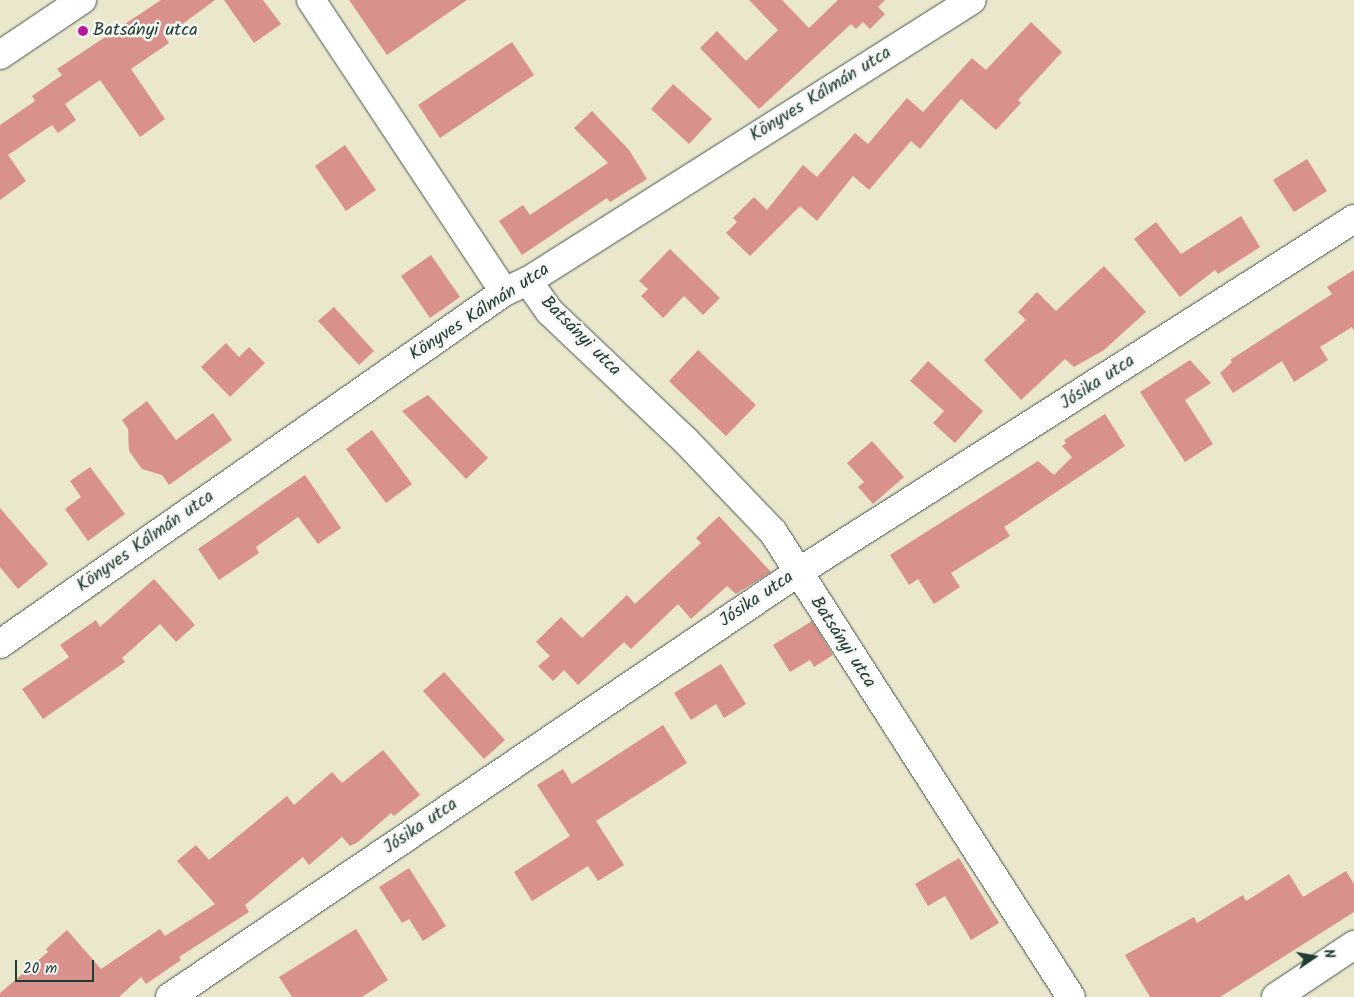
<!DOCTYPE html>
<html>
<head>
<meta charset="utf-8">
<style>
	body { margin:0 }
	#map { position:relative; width:1354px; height:997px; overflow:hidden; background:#ebe7cd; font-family:Kalam,sans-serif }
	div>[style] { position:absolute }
	.building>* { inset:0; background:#d8928b }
	.roads { filter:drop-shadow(0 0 1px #3e564b) drop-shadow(0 0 1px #3e564b) }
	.minor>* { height:28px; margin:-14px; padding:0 14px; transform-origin:14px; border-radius:14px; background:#fff }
	.dots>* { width:14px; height:14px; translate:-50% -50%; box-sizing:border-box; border:2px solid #f6f6f2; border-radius:50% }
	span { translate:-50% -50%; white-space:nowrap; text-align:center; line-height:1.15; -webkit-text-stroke:5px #f6f6f2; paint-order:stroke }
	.poi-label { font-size:18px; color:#1f3d34 }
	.left { translate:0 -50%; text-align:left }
	.street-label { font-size:18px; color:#1f3d34 }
	.north { position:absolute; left:1289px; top:932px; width:50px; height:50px; -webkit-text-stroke:4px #f6f6f2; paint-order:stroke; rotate:78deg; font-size:14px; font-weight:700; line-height:20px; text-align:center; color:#1f3d34 }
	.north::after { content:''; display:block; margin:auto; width:18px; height:22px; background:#1f3d34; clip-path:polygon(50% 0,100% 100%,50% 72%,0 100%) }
	.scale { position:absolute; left:15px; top:960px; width:79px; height:22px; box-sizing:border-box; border:2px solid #1f3d34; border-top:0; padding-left:6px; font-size:15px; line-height:18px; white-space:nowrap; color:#1f3d34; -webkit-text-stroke:4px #f6f6f2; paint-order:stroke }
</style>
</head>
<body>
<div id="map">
	<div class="building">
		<i style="clip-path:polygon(161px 0,215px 0,165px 37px,169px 43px,131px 69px,165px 119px,140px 137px,100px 80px,65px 104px,76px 120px,58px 133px,52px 125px,8px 155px,26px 181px,0 200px,0 125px,35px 101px,32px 96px,62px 75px,57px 69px)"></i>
		<i style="clip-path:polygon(224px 0,263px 0,281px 24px,254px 43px)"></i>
		<i style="clip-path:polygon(349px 0,467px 0,387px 55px)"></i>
		<i style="clip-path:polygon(749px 0,782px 0,809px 28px,838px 0,885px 0,878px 7px,885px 14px,870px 29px,863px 22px,856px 29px,851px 24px,759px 109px,700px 48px,717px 31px,746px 61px,778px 30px)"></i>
		<i style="clip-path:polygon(1031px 22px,1062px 52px,1018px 100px,1021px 103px,996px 130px,961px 99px,920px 149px,911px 141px,869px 190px,853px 176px,817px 221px,800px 206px,750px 256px,726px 233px,737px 222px,733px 218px,754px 197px,767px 210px,803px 165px,817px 177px,855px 133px,868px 144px,907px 98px,923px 112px,972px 58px,986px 70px)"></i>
		<i style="clip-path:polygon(512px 42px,534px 75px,440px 138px,418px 105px)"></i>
		<i style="clip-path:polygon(673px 84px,712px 119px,689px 144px,651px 109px)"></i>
		<i style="clip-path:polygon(592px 111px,629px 150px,647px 179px,610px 202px,607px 198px,522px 255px,499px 221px,523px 205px,530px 215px,608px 163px,574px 128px)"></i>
		<i style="clip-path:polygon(345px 145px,376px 190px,346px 211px,315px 166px)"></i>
		<i style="clip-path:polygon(1307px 159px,1327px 191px,1294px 212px,1273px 180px)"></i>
		<i style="clip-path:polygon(1241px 216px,1260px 247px,1218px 274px,1215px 270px,1180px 297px,1134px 239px,1156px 222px,1181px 254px)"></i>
		<i style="clip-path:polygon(670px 249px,720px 298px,703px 315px,684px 296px,663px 318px,641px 296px,648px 289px,639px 281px)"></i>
		<i style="clip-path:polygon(431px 255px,460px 297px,430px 318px,401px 276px)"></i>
		<i style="clip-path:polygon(1104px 266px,1146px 312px,1104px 350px,1074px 367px,1065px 359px,1021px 400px,984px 360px,1026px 320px,1018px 312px,1037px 292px,1056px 311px)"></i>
		<i style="clip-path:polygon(1354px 270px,1354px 331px,1352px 327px,1320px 347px,1328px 360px,1294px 382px,1282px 361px,1233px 393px,1220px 373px,1232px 362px,1230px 360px,1332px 294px,1327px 287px)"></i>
		<i style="clip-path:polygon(334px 307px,374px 351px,359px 365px,318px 321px)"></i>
		<i style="clip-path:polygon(226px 343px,239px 357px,249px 347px,265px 363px,230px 397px,201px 367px)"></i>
		<i style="clip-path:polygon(698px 350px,756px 405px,726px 436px,669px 381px)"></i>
		<i style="clip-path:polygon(1190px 360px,1211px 383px,1185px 400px,1213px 444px,1185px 462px,1140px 392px)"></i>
		<i style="clip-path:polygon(928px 361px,983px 411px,955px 443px,933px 423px,944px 411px,910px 381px)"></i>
		<i style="clip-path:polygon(428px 395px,488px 458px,466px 479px,402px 411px)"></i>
		<i style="clip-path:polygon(147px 401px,176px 440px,213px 413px,232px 440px,169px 485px,162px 475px,142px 469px,129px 451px,128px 429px,122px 420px)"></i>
		<i style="clip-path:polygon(1105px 414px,1125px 446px,1004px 527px,1010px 536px,951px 573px,960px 587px,934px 604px,918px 579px,909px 585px,890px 555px,1038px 461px,1054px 475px,1072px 457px,1062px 446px,1066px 443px,1064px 440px)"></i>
		<i style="clip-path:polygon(372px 430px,412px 484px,386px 503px,346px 449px)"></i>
		<i style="clip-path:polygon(872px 441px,904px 477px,873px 504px,858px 487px,864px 482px,847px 463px)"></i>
		<i style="clip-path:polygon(90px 467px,125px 514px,88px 541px,65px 509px,81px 497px,70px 481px)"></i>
		<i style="clip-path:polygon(305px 475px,341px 528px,318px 544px,298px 517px,256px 547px,259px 553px,219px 580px,198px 549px)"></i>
		<i style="clip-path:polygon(0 508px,48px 564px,18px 589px,0 567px)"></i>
		<i style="clip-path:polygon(719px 516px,771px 572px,736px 594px,727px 586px,691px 619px,678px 604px,631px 649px,624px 642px,578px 685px,564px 670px,553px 681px,538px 666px,550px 656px,536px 642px,561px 617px,582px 638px,627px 595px,635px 604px,701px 543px,696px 538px)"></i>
		<i style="clip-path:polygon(154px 579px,195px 625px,176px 642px,160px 624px,122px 658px,125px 662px,43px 719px,22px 689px,69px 657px,60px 645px,96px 620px,100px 627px)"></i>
		<i style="clip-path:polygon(812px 621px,833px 655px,814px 667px,810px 660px,790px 672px,773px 645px)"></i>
		<i style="clip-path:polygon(721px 664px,746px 704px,724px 718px,716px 704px,691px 720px,674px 693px)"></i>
		<i style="clip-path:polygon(444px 672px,505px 740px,484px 759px,423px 691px)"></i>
		<i style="clip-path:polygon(663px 725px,687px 763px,596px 821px,624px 865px,598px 881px,588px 866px,532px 901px,514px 872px,570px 836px,537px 785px,563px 769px,572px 784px)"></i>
		<i style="clip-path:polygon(383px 750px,420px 795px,394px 816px,391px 813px,358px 842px,350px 846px,342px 837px,309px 865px,303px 857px,245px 905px,249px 912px,179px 957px,181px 960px,146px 984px,141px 977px,119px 997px,0 997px,0 993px,48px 952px,46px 949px,67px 930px,101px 969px,160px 929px,165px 936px,215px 904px,177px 861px,196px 845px,209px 860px,287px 796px,294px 805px,332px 772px,342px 783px)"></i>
		<i style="clip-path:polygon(959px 858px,999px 923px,971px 940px,945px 896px,928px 906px,915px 884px)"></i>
		<i style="clip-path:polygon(409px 868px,446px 926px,423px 941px,409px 919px,402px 923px,379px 887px)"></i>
		<i style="clip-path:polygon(1346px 871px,1354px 884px,1354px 912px,1220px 997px,1150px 997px,1125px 955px,1194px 917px,1197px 923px,1243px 895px,1246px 901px,1289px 874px,1303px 897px)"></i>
		<i style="clip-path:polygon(356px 929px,388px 980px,362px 997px,292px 997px,279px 977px)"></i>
	</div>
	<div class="roads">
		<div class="minor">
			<i style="left:311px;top:0;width:350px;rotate:56.5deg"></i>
			<i style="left:0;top:55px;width:99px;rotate:-33.9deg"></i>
			<i style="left:528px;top:281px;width:37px;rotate:55deg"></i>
			<i style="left:549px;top:311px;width:189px;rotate:43.5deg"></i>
			<i style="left:686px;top:441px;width:126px;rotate:46.3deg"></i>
			<i style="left:773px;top:532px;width:552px;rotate:57.35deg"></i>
			<i style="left:0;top:644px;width:615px;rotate:-34.93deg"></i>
			<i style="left:504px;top:292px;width:26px;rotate:-25deg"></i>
			<i style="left:528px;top:281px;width:525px;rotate:-32.33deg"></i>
			<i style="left:170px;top:997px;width:757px;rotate:-34.07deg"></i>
			<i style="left:797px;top:573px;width:660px;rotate:-32.44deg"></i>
			<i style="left:1276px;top:997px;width:94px;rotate:-33.7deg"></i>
		</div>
	</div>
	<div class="dots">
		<i style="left:83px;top:31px;background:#b5179e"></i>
	</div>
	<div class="poi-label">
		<span class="left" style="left:93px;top:31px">Batsányi utca</span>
	</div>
	<div class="street-label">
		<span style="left:821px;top:95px;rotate:-32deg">Könyves Kálmán utca</span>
		<span style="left:480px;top:313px;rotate:-33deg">Könyves Kálmán utca</span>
		<span style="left:580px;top:337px;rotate:45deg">Batsányi utca</span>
		<span style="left:1098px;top:383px;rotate:-33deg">Jósika utca</span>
		<span style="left:146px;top:542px;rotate:-35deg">Könyves Kálmán utca</span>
		<span style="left:757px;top:600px;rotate:-34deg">Jósika utca</span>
		<span style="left:842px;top:643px;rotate:57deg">Batsányi utca</span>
		<span style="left:421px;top:827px;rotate:-34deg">Jósika utca</span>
	</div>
	<div class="north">N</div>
	<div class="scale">20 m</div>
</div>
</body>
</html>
